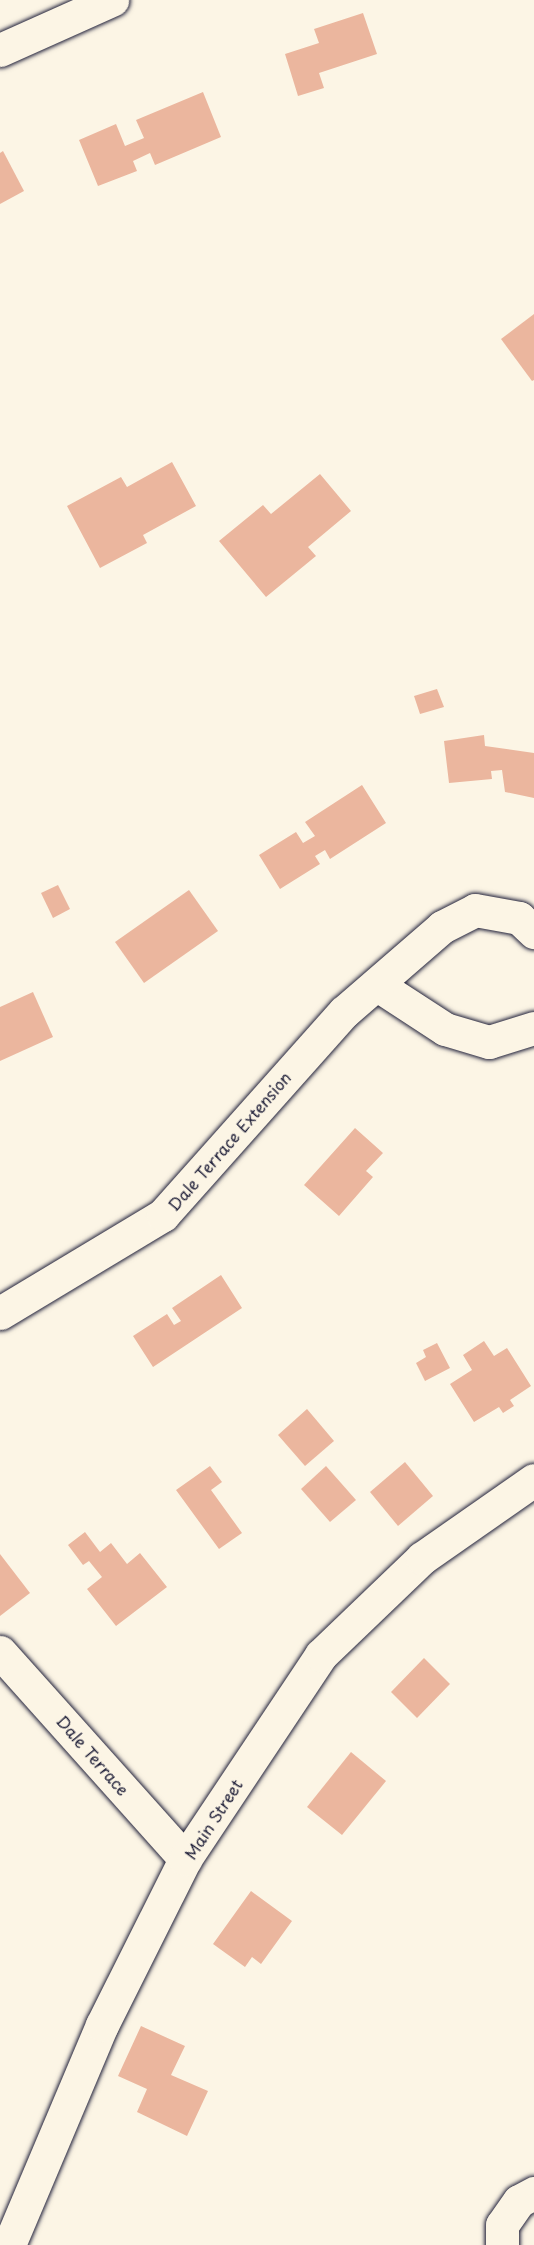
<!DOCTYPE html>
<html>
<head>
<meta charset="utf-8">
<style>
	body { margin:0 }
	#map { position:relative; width:534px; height:2245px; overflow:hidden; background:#fcf5e5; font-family:"Playpen Sans",sans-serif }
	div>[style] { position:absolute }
	.building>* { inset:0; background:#ebb69e }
	.roads { filter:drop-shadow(0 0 2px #22223b) drop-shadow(0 0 2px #22223b) }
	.minor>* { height:33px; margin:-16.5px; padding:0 16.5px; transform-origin:16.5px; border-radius:16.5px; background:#fcf5e5 }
	.secondary>* { height:33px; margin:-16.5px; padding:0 16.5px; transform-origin:16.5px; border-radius:16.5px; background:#fcf5e5 }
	span { translate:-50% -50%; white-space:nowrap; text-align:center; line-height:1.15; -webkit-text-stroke:5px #fcf5e5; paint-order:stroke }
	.street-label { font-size:16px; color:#22223b }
</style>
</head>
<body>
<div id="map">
	<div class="building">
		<i style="clip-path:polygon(363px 13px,377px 54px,319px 73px,324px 88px,298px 96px,285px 54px,319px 43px,314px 29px)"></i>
		<i style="clip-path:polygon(203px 92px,221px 137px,155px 165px,150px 153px,133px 161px,137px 171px,98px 186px,79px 140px,116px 124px,125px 146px,144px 138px,136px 120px)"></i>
		<i style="clip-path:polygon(3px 151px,24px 191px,0 204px,0 153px)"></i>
		<i style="clip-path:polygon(534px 314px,534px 380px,532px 381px,501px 339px)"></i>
		<i style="clip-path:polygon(172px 462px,196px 506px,143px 535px,147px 543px,100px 568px,67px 506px,121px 477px,127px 487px)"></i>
		<i style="clip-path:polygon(320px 474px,351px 511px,308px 547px,316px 556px,266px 597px,219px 541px,263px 505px,271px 514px)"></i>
		<i style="clip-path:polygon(437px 689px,444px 707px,420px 714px,414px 696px)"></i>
		<i style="clip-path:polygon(484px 735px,485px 746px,534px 753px,534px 798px,505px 792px,502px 770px,491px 771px,492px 779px,449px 783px,444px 741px)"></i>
		<i style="clip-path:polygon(362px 785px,386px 823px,330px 859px,325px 850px,315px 856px,320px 864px,280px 889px,259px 855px,296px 832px,303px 843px,315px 836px,305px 822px)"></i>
		<i style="clip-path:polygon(58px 885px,70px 909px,53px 918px,41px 893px)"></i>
		<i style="clip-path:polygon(189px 890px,218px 931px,144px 983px,115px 942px)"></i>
		<i style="clip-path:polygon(33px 992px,53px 1037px,0 1061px,0 1007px)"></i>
		<i style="clip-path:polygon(355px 1128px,383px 1153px,366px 1171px,373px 1177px,339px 1216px,304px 1185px)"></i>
		<i style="clip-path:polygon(221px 1275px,242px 1308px,153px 1367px,133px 1336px,167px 1314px,174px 1325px,181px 1321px,172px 1308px)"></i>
		<i style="clip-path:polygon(484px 1341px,494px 1356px,507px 1348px,531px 1386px,510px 1400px,514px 1406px,503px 1413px,499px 1407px,474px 1422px,450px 1384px,472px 1370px,463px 1355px)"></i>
		<i style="clip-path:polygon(437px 1343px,450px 1368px,425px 1381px,416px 1363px,426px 1357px,423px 1350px)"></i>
		<i style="clip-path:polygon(307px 1409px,334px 1441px,305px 1466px,278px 1435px)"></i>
		<i style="clip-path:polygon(405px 1462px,433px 1496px,398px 1526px,370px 1492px)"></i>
		<i style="clip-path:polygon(210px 1466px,222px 1482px,211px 1490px,242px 1533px,219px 1549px,176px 1490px)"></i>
		<i style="clip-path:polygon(326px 1466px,356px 1500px,330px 1522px,301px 1489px)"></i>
		<i style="clip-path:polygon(85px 1532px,100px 1552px,111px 1543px,127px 1564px,140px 1553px,167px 1587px,116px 1626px,87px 1589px,102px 1577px,89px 1561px,83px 1565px,68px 1545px)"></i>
		<i style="clip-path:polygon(0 1554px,30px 1593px,0 1616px)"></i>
		<i style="clip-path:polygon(424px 1658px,450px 1684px,417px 1718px,391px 1692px)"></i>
		<i style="clip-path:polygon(351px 1752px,386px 1781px,342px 1835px,307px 1807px)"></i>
		<i style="clip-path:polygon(251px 1891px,292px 1921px,261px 1964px,252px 1957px,245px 1967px,213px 1944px)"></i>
		<i style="clip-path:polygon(141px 2026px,185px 2046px,171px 2075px,208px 2091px,187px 2136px,137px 2112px,147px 2089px,118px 2076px)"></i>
	</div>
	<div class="roads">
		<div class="minor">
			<i style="left:0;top:50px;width:123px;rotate:-24.1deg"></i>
			<i style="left:379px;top:986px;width:79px;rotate:33.1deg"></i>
			<i style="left:445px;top:1029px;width:46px;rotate:16.5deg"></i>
			<i style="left:489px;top:1042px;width:47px;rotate:-17.3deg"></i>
			<i style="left:0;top:1313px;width:190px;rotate:-31deg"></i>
			<i style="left:163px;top:1215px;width:272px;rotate:-48.3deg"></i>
			<i style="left:344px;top:1012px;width:130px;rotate:-40.9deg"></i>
			<i style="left:442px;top:927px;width:37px;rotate:-27deg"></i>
			<i style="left:475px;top:910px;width:45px;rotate:10.3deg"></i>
			<i style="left:519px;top:918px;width:21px;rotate:43deg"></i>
			<i style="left:0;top:1652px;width:278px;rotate:48.2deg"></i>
			<i style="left:502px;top:2245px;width:20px;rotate:-90deg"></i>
			<i style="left:502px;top:2225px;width:29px;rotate:-55deg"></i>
			<i style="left:519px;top:2201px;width:17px;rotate:-28deg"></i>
		</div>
		<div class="secondary">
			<i style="left:9px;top:2245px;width:239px;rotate:-67.1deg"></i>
			<i style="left:102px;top:2025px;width:186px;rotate:-63.4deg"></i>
			<i style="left:185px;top:1859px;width:245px;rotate:-56.3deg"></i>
			<i style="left:321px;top:1655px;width:140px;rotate:-43.8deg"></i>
			<i style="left:422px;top:1558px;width:136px;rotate:-34.9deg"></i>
		</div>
	</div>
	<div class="street-label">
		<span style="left:229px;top:1141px;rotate:-49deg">Dale Terrace Extension</span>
		<span style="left:93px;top:1755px;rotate:49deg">Dale Terrace</span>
		<span style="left:213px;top:1819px;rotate:-57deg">Main Street</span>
	</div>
</div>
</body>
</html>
